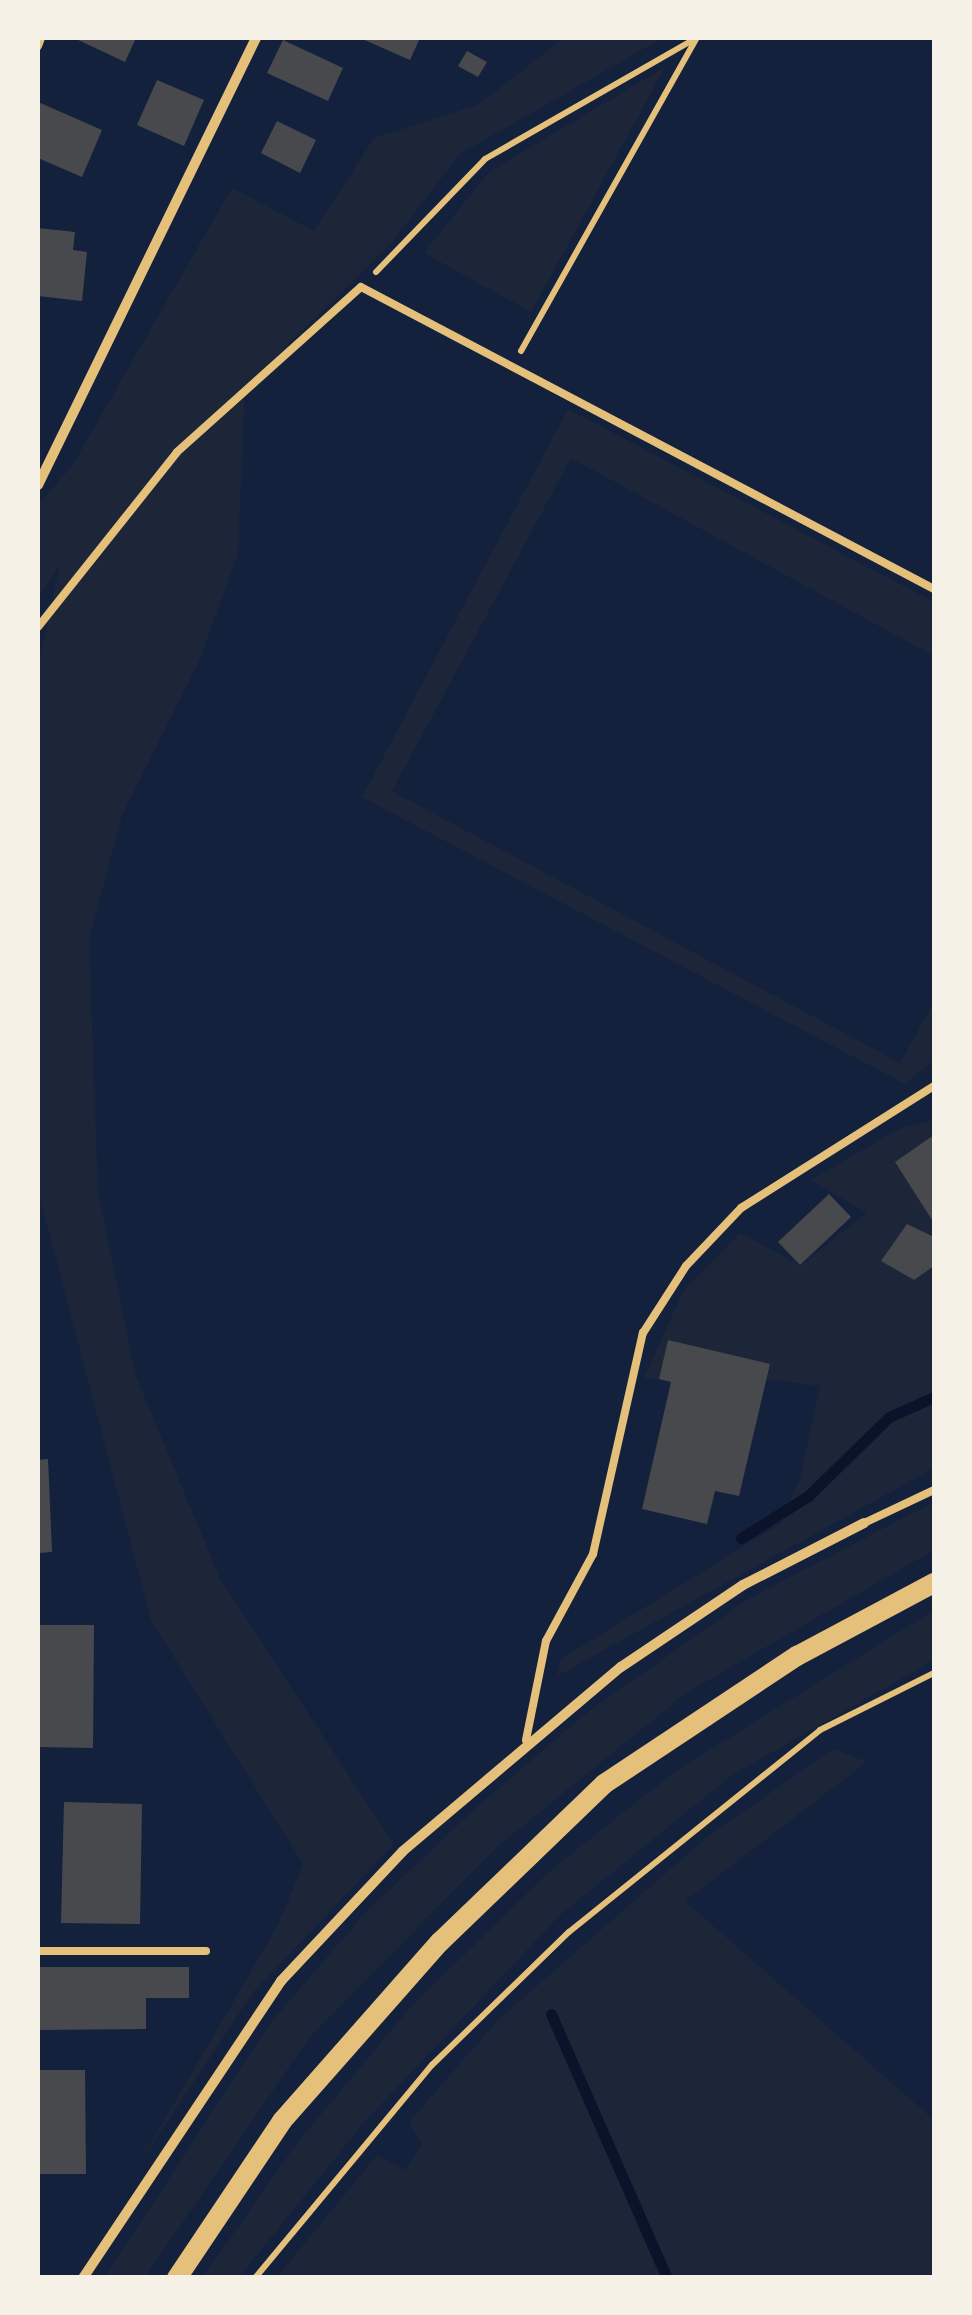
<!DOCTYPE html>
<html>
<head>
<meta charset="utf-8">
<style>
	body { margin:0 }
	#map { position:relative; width:972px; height:2315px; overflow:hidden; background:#14213d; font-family:Manrope,sans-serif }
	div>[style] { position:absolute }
	.green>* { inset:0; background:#1d2539 }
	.stream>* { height:11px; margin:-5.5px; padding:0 5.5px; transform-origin:5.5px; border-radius:5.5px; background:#0b132b }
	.building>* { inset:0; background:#48494c }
	.path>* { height:6px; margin:-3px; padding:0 3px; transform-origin:3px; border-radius:3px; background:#e5c07b }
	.service>* { height:8px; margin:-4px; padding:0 4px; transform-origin:4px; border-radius:4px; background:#e5c07b }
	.minor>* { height:10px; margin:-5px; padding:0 5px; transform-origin:5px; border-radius:5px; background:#e5c07b }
	.secondary>* { height:20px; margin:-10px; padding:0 10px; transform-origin:10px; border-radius:10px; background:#e5c07b }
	span { translate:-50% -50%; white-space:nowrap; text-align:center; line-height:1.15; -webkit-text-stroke:8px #f6f1e7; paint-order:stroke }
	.frame { position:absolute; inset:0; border:40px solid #f6f1e7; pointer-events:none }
</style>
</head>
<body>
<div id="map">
	<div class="green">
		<i style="clip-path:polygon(564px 38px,662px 38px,460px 154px,391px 243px,245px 387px,238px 553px,199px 661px,122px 815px,89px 939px,98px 1192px,135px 1374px,221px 1581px,394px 1844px,254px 1991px,137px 2167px,278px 1925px,303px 1864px,151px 1620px,38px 1190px,38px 668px,60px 564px,38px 598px,38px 505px,72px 466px,232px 188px,314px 231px,374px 138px,478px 105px)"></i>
		<i style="clip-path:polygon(665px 67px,531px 312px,424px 253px,489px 172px)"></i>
		<i style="clip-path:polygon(568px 409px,934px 602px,934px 656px,571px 458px,392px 791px,900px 1063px,934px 1002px,934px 1060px,905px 1084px,362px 797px)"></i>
		<i style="clip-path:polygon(934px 1120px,934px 1468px,557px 1676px,561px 1659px,780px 1524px,800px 1479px,820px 1386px,767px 1379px,770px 1364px,668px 1341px,659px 1379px,644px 1378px,683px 1292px,740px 1233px,800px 1265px,867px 1213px,811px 1180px,899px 1129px)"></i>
		<i style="clip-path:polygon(934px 1502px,934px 1550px,686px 1693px,497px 1847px,309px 2038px,145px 2277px,105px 2277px,271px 2022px,367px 1911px,477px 1807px,584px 1715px,748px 1599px)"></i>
		<i style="clip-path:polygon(934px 1610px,934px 1660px,732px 1775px,559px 1916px,365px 2121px,239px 2277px,203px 2277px,297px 2143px,409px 2009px,552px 1869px,676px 1771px)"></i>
		<i style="clip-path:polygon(833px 1749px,867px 1762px,685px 1901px,934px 2120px,934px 2277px,277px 2277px,377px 2155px,406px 2170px,422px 2144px,409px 2122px,499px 2019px,706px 1838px)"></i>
	</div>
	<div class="stream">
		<i style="left:741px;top:1538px;width:79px;rotate:-32.1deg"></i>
		<i style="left:808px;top:1496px;width:113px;rotate:-44.3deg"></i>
		<i style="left:889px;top:1417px;width:49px;rotate:-24deg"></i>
		<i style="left:551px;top:2014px;width:288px;rotate:66.3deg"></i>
	</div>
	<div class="building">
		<i style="clip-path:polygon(74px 38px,136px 38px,125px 62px)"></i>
		<i style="clip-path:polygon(360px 38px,420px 38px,410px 60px)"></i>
		<i style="clip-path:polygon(283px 40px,343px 68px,328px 101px,267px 73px)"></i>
		<i style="clip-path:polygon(467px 51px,487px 62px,478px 77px,458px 66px)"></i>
		<i style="clip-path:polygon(157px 80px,204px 100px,184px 146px,137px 125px)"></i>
		<i style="clip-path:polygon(38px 102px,102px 130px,82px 177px,38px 158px)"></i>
		<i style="clip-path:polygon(277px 121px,316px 140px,300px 173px,261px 153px)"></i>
		<i style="clip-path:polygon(38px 228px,75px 232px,73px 250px,87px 252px,82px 301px,38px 296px)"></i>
		<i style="clip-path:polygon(934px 1135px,934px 1223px,895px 1162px)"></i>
		<i style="clip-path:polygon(829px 1194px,851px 1217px,800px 1265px,778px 1242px)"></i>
		<i style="clip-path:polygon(907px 1224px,934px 1237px,934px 1266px,914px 1280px,881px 1261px)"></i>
		<i style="clip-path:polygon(668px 1340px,770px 1364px,739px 1496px,715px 1491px,707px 1524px,642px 1509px,671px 1382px,659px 1379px)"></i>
		<i style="clip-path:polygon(48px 1459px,52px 1552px,38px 1553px,38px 1460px)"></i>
		<i style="clip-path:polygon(38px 1625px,94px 1625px,93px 1748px,38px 1747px)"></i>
		<i style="clip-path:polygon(64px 1802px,142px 1804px,140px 1924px,61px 1923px)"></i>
		<i style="clip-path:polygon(38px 1967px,189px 1967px,189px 1998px,146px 1998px,146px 2029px,38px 2030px)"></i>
		<i style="clip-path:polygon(38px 2070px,85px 2070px,86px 2174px,38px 2174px)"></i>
	</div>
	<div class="path">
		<i style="left:376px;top:272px;width:157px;rotate:-46deg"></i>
		<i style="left:485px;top:159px;width:243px;rotate:-29.8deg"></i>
		<i style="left:521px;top:351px;width:358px;rotate:-60.7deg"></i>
		<i style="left:255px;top:2278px;width:277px;rotate:-50.3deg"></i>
		<i style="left:432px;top:2065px;width:191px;rotate:-44.2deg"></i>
		<i style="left:569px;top:1932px;width:322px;rotate:-38.8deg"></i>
		<i style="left:820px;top:1730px;width:127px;rotate:-26.6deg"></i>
	</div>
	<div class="service">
		<i style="left:38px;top:46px;width:9px;rotate:-69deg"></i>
		<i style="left:38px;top:627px;width:223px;rotate:-51.5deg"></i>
		<i style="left:177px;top:452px;width:247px;rotate:-41.9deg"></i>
		<i style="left:361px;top:287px;width:648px;rotate:27.79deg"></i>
		<i style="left:864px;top:1523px;width:77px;rotate:-25.2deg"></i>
		<i style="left:526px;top:1740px;width:101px;rotate:-78.6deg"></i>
		<i style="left:546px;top:1641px;width:99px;rotate:-61.6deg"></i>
		<i style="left:593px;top:1554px;width:227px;rotate:-77.3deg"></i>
		<i style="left:643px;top:1333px;width:80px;rotate:-57.3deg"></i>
		<i style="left:686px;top:1266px;width:80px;rotate:-46.5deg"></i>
		<i style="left:741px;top:1208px;width:228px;rotate:-32.3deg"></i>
		<i style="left:38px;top:1951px;width:168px"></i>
	</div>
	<div class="minor">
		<i style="left:38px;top:485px;width:497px;rotate:-64deg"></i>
		<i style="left:83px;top:2278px;width:357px;rotate:-56.3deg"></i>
		<i style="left:281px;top:1981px;width:178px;rotate:-46.8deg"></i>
		<i style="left:403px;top:1851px;width:285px;rotate:-40.2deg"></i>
		<i style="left:621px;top:1667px;width:147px;rotate:-33.9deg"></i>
		<i style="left:743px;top:1585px;width:136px;rotate:-27.1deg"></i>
	</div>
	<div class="secondary">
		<i style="left:177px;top:2278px;width:189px;rotate:-56.2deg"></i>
		<i style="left:282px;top:2121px;width:239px;rotate:-48.6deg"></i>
		<i style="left:440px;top:1942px;width:228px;rotate:-43.9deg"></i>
		<i style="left:604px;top:1784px;width:232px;rotate:-33.6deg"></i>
		<i style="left:797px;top:1656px;width:155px;rotate:-28.1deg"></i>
	</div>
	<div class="frame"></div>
</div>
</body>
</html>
